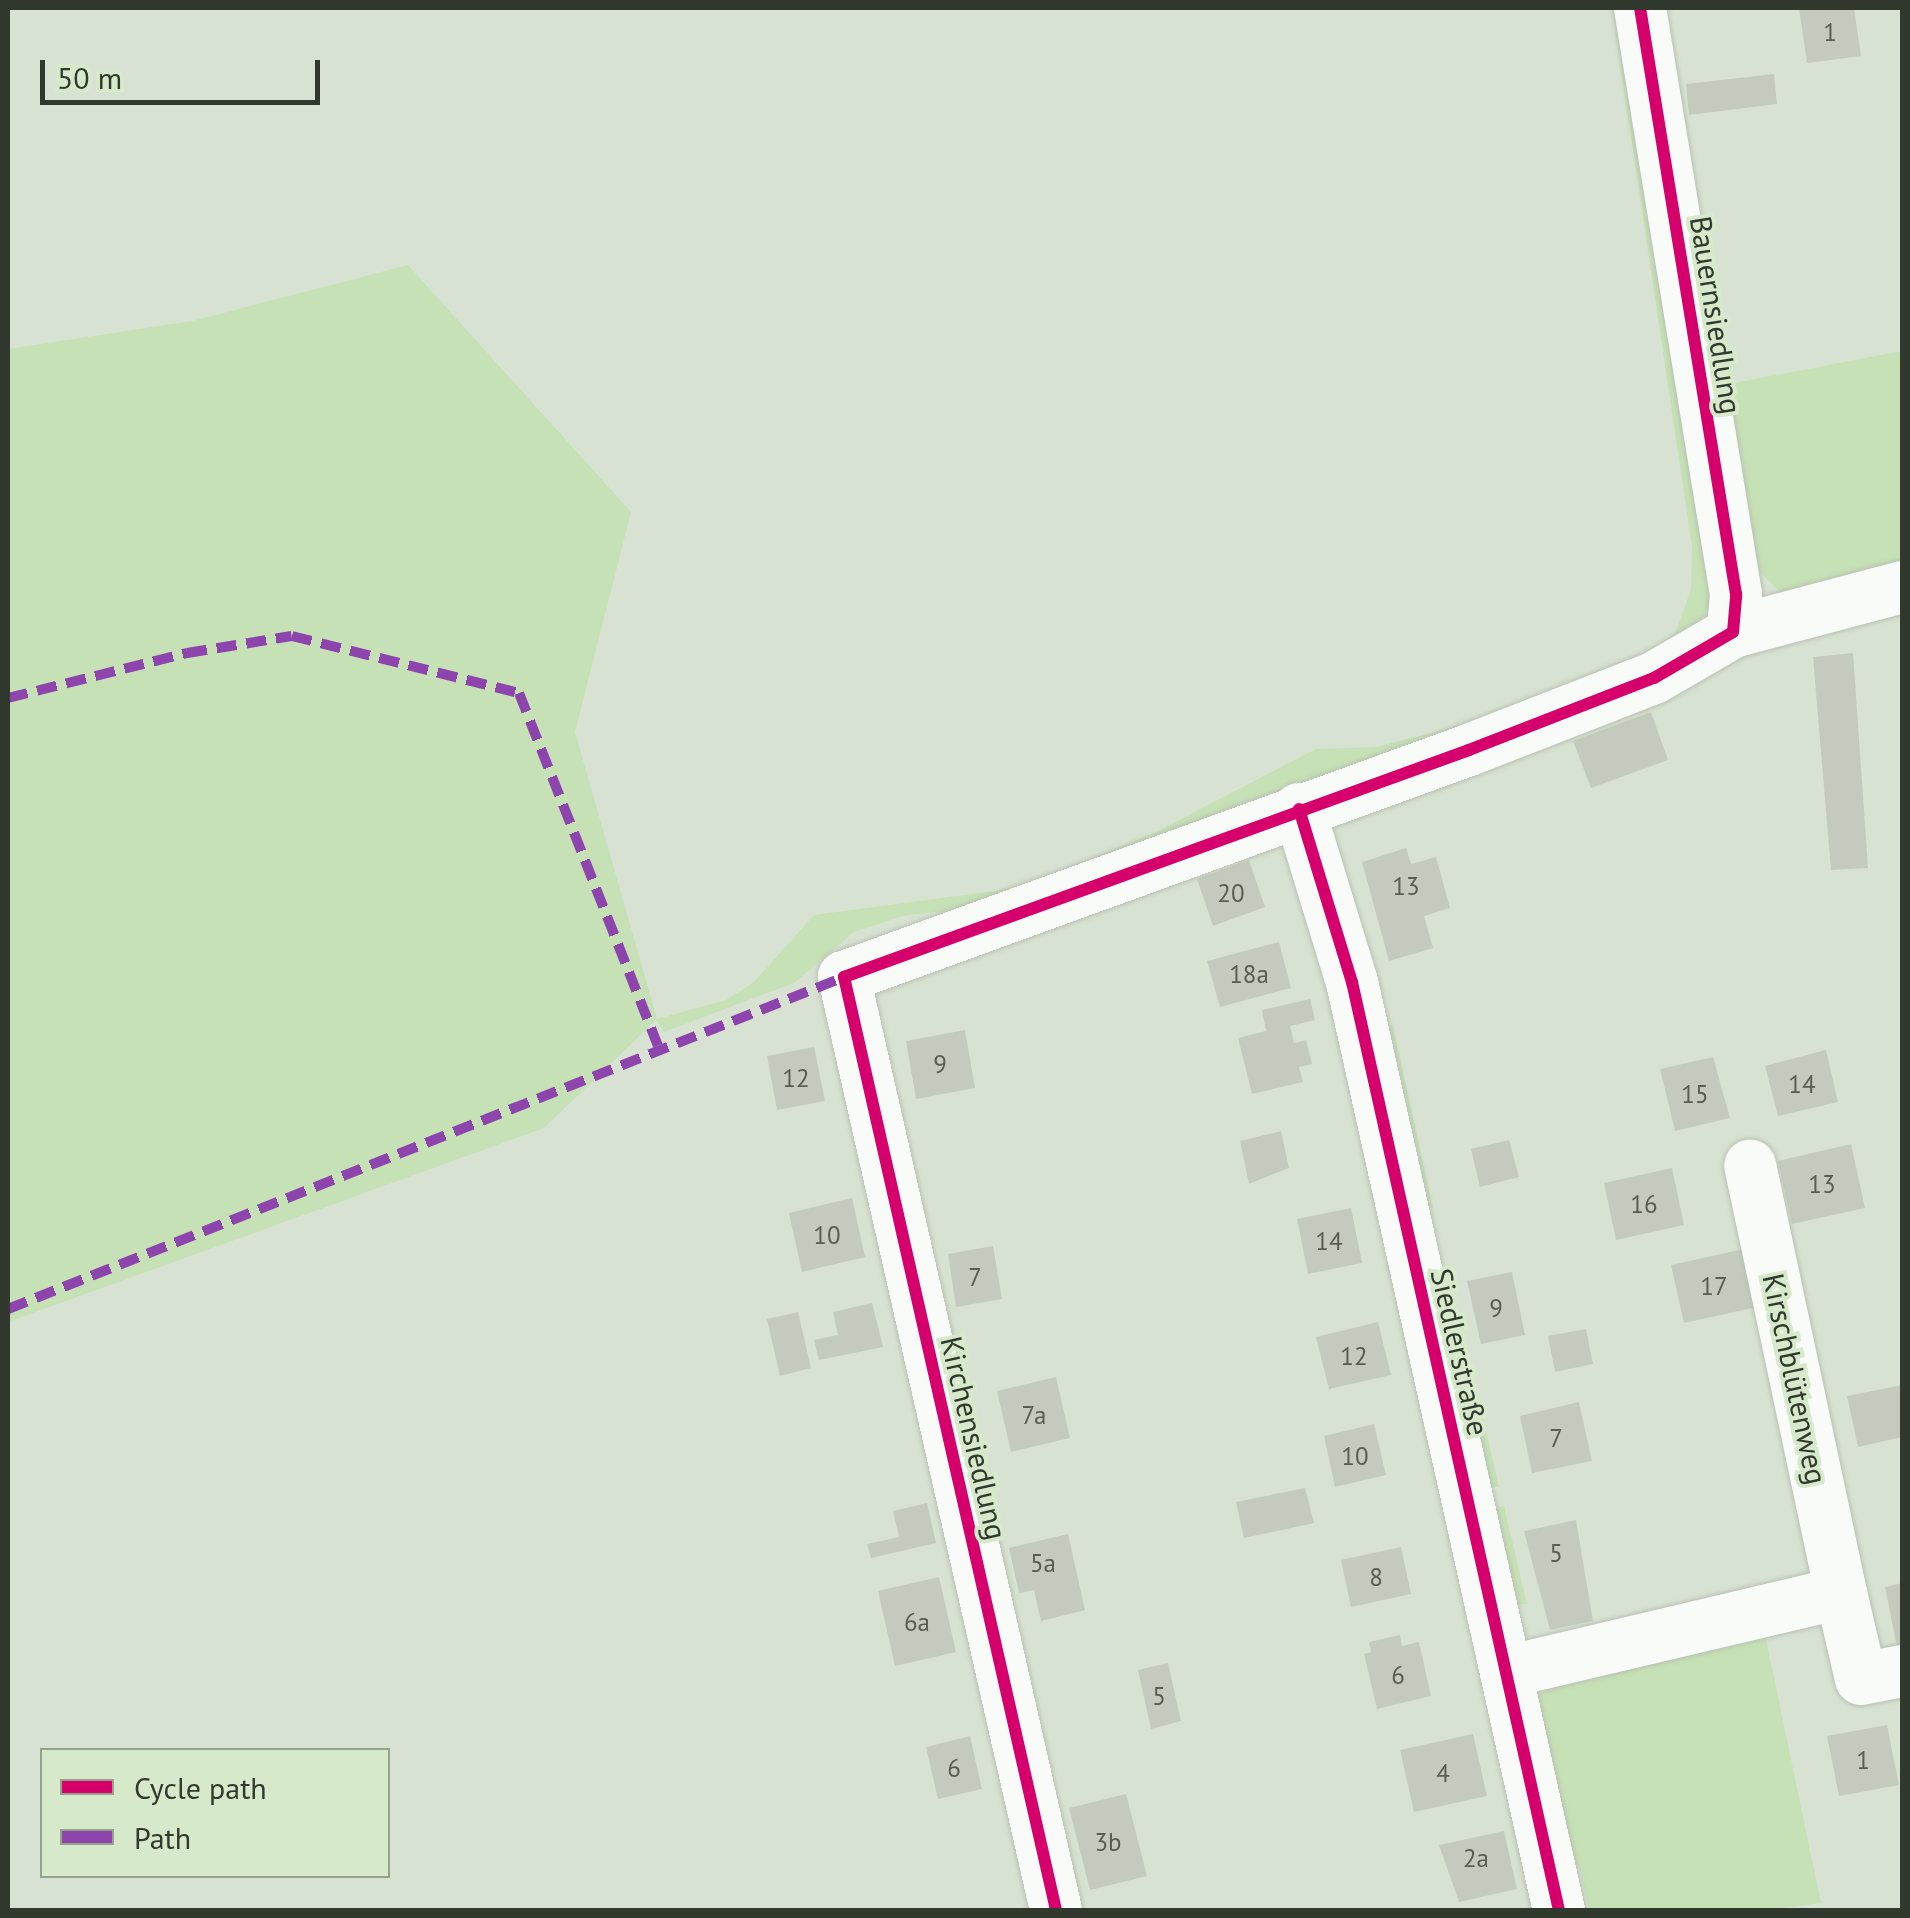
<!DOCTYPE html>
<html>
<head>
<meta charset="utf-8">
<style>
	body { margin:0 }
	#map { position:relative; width:1910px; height:1918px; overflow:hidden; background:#d8e2d2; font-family:"PT Sans",sans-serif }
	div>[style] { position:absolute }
	.green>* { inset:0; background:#c6e1b5 }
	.building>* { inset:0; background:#c4cbbe }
	.roads { filter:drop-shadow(0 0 2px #b8c0b3) drop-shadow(0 0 2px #b8c0b3) }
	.minor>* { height:52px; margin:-26px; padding:0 26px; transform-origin:26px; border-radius:26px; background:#f9fbf8 }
	.quiet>* { height:10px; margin-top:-5px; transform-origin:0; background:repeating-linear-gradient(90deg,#8e44ad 0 20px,transparent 0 30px) }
	.cycleway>* { height:12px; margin:-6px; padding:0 6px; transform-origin:6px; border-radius:6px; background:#d6006c }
	span { translate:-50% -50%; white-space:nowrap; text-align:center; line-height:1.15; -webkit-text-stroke:8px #d7e9cb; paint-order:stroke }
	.number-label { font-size:25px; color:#565d51 }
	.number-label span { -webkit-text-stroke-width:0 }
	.street-label { font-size:30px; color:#31382d }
	.frame { position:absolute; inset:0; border:10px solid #31382d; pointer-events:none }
	.legend { position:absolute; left:40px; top:1748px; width:350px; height:130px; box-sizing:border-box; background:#d7e9cb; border:2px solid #95a28c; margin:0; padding:12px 18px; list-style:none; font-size:30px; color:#31382d }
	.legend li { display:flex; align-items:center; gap:20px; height:50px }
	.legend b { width:50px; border:2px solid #95a28c }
	.scale { position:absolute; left:40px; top:60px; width:280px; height:45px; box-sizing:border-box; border:5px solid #31382d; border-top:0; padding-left:12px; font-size:30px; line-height:35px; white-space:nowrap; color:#31382d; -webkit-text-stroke:8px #d7e9cb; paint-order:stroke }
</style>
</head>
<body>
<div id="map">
	<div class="green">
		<i style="clip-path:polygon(1612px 8px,1629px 8px,1716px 596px,1687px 645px,957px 910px,906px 915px,854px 932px,794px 983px,664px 1032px,656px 1020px,544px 1128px,8px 1322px,8px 349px,192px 321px,408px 265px,631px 512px,575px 732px,657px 1019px,726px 1000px,753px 983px,814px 915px,1017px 888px,1154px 833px,1316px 749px,1376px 747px,1465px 724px,1649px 659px,1676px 632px,1691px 589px,1692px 547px)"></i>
		<i style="clip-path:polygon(1665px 8px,1729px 384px,1902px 351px,1902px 567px,1783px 595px,1755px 567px)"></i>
		<i style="clip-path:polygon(1393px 1026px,1433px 1207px,1417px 1210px,1377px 1030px)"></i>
		<i style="clip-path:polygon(1477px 1392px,1499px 1487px,1480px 1488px,1458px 1395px)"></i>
		<i style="clip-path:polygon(1504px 1506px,1527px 1604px,1506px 1606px,1484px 1509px)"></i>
		<i style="clip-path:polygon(1766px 1639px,1821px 1903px,1770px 1910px,1589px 1910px,1579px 1866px,1564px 1869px,1526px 1698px,1612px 1668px)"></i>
	</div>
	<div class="building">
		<i style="clip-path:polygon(1799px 8px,1854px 8px,1861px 56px,1807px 63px)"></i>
		<i style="clip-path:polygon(1774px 74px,1777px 104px,1689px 115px,1686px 84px)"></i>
		<i style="clip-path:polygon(1853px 653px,1868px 868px,1831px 870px,1813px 657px)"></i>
		<i style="clip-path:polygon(1651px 712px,1668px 760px,1591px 788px,1573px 741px)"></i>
		<i style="clip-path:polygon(1406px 848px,1411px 864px,1436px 857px,1450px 908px,1424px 916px,1433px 948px,1389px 961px,1362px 862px)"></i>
		<i style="clip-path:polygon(1249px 860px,1265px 907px,1213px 926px,1197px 879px)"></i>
		<i style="clip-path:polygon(1279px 942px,1291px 988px,1220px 1007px,1207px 961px)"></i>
		<i style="clip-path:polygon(1310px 999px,1315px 1020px,1290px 1026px,1294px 1043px,1306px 1040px,1312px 1064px,1299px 1067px,1303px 1082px,1252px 1094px,1238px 1038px,1266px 1031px,1262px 1010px)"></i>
		<i style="clip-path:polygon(965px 1030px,975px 1088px,916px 1099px,906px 1041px)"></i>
		<i style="clip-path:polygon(814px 1047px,825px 1101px,777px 1110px,767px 1056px)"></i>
		<i style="clip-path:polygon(1826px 1050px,1838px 1102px,1778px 1116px,1765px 1066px)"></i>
		<i style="clip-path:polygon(1713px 1057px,1730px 1118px,1675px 1131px,1660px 1069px)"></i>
		<i style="clip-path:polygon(1281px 1131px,1289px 1168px,1249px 1184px,1240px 1141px)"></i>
		<i style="clip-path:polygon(1509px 1140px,1519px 1177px,1480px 1187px,1471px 1149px)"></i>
		<i style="clip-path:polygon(1851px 1144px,1865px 1208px,1792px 1224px,1778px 1161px)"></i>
		<i style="clip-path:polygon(1672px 1168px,1684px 1225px,1616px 1240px,1604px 1183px)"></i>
		<i style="clip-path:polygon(852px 1198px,865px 1257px,802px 1272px,789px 1213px)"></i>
		<i style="clip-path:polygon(1351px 1208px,1362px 1263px,1308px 1274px,1297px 1219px)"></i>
		<i style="clip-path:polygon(993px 1246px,1002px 1299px,956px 1307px,948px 1254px)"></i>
		<i style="clip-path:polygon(1744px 1249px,1757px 1307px,1684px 1323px,1671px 1265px)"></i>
		<i style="clip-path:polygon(1512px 1272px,1525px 1335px,1481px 1344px,1467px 1281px)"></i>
		<i style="clip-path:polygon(872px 1303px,883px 1347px,819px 1360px,814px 1340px,838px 1335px,833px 1312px)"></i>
		<i style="clip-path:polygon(798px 1312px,811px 1368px,780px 1376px,767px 1319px)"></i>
		<i style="clip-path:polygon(1378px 1322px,1391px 1375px,1329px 1389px,1316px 1337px)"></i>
		<i style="clip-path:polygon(1586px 1329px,1593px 1364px,1555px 1372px,1548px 1336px)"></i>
		<i style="clip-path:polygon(1056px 1377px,1070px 1438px,1011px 1452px,997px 1391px)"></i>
		<i style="clip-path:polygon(1902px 1385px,1902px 1437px,1858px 1447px,1847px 1396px)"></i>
		<i style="clip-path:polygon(1579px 1402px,1592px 1461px,1532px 1473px,1520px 1416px)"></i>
		<i style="clip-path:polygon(1374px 1424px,1386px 1475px,1335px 1487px,1324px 1436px)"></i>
		<i style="clip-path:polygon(1305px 1488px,1314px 1523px,1244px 1538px,1236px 1502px)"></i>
		<i style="clip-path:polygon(927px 1503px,936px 1543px,871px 1558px,867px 1544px,899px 1537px,893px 1511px)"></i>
		<i style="clip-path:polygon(1576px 1520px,1593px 1621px,1550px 1630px,1524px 1531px)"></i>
		<i style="clip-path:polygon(1068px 1534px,1085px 1610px,1041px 1621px,1034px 1590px,1019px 1593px,1009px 1548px)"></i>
		<i style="clip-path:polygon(1401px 1547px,1411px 1594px,1351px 1607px,1341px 1560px)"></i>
		<i style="clip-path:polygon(939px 1577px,956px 1652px,895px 1666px,878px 1591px)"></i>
		<i style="clip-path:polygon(1902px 1583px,1902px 1651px,1898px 1652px,1885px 1587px)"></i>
		<i style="clip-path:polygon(1400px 1635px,1402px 1646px,1419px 1642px,1431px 1696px,1377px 1709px,1364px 1654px,1371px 1652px,1369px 1642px)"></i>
		<i style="clip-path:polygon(1168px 1663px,1181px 1721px,1151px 1729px,1138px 1670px)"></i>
		<i style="clip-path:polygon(1887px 1725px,1899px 1785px,1839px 1796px,1827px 1736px)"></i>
		<i style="clip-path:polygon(1473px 1734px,1487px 1796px,1414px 1812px,1400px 1750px)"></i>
		<i style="clip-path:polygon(970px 1736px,982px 1789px,938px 1799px,926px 1747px)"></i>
		<i style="clip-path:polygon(1126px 1794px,1147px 1876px,1090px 1890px,1069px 1808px)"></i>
		<i style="clip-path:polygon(1504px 1831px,1517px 1889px,1459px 1902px,1439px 1845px)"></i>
	</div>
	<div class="roads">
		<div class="minor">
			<i style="left:1640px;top:8px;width:594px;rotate:80.7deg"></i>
			<i style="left:1736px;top:594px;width:38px;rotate:95deg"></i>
			<i style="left:1299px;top:809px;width:181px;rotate:73deg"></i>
			<i style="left:1352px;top:982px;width:951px;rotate:77.43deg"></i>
			<i style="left:1841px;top:1593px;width:88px;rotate:76.9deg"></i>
			<i style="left:1861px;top:1679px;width:42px;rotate:-11deg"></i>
			<i style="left:1506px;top:1672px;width:344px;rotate:-13.3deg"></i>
			<i style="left:1841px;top:1593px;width:437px;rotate:-102deg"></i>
			<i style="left:1056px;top:1910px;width:957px;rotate:-102.8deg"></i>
			<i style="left:844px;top:977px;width:665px;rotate:-19.96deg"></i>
			<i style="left:1469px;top:750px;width:199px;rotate:-21.3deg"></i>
			<i style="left:1654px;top:678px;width:91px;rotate:-30.2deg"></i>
			<i style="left:1733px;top:632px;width:175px;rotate:-14.9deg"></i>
		</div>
	</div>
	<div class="quiet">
		<i style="left:8px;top:698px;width:185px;rotate:-14.1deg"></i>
		<i style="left:187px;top:653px;width:106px;rotate:-9.2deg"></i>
		<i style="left:292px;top:636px;width:234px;rotate:14.1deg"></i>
		<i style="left:519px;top:693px;width:379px;rotate:68.5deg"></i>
		<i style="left:8px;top:1309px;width:900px;rotate:-21.66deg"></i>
	</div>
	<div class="cycleway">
		<i style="left:1299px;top:809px;width:181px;rotate:73deg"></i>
		<i style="left:1352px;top:982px;width:951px;rotate:77.43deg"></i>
		<i style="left:1056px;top:1910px;width:957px;rotate:-102.8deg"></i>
		<i style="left:844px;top:977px;width:665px;rotate:-19.96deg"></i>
		<i style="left:1469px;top:750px;width:199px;rotate:-21.3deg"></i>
		<i style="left:1654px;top:678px;width:91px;rotate:-30.2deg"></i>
		<i style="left:1733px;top:632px;width:38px;rotate:-85deg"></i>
		<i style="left:1736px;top:594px;width:594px;rotate:-99.3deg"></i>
	</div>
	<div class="number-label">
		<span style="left:1830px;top:32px">1</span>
		<span style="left:1406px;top:886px">13</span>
		<span style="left:1231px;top:893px">20</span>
		<span style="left:1249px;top:974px">18a</span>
		<span style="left:940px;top:1064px">9</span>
		<span style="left:796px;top:1078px">12</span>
		<span style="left:1802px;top:1084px">14</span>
		<span style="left:1695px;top:1094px">15</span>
		<span style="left:1822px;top:1184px">13</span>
		<span style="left:1644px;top:1204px">16</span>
		<span style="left:827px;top:1235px">10</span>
		<span style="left:1329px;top:1241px">14</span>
		<span style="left:975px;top:1277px">7</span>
		<span style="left:1714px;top:1286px">17</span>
		<span style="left:1496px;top:1308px">9</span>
		<span style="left:1354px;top:1356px">12</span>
		<span style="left:1034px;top:1415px">7a</span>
		<span style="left:1556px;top:1438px">7</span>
		<span style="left:1355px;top:1456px">10</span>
		<span style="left:1556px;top:1553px">5</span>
		<span style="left:1043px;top:1563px">5a</span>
		<span style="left:1376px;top:1577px">8</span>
		<span style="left:917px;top:1622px">6a</span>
		<span style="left:1398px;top:1675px">6</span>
		<span style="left:1159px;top:1696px">5</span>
		<span style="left:1863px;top:1760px">1</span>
		<span style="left:954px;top:1768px">6</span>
		<span style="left:1443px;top:1773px">4</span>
		<span style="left:1108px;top:1842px">3b</span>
		<span style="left:1476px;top:1858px">2a</span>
	</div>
	<div class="street-label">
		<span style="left:1716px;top:315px;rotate:81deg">Bauernsiedlung</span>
		<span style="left:1460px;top:1352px;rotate:77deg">Siedlerstraße</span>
		<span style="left:1795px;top:1379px;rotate:78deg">Kirschblütenweg</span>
		<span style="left:974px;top:1438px;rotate:77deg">Kirchensiedlung</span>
	</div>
	<div class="frame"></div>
	<ul class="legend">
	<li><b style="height:12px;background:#d6006c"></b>Cycle path</li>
	<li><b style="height:12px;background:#8e44ad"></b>Path</li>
	</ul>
	<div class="scale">50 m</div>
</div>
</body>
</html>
